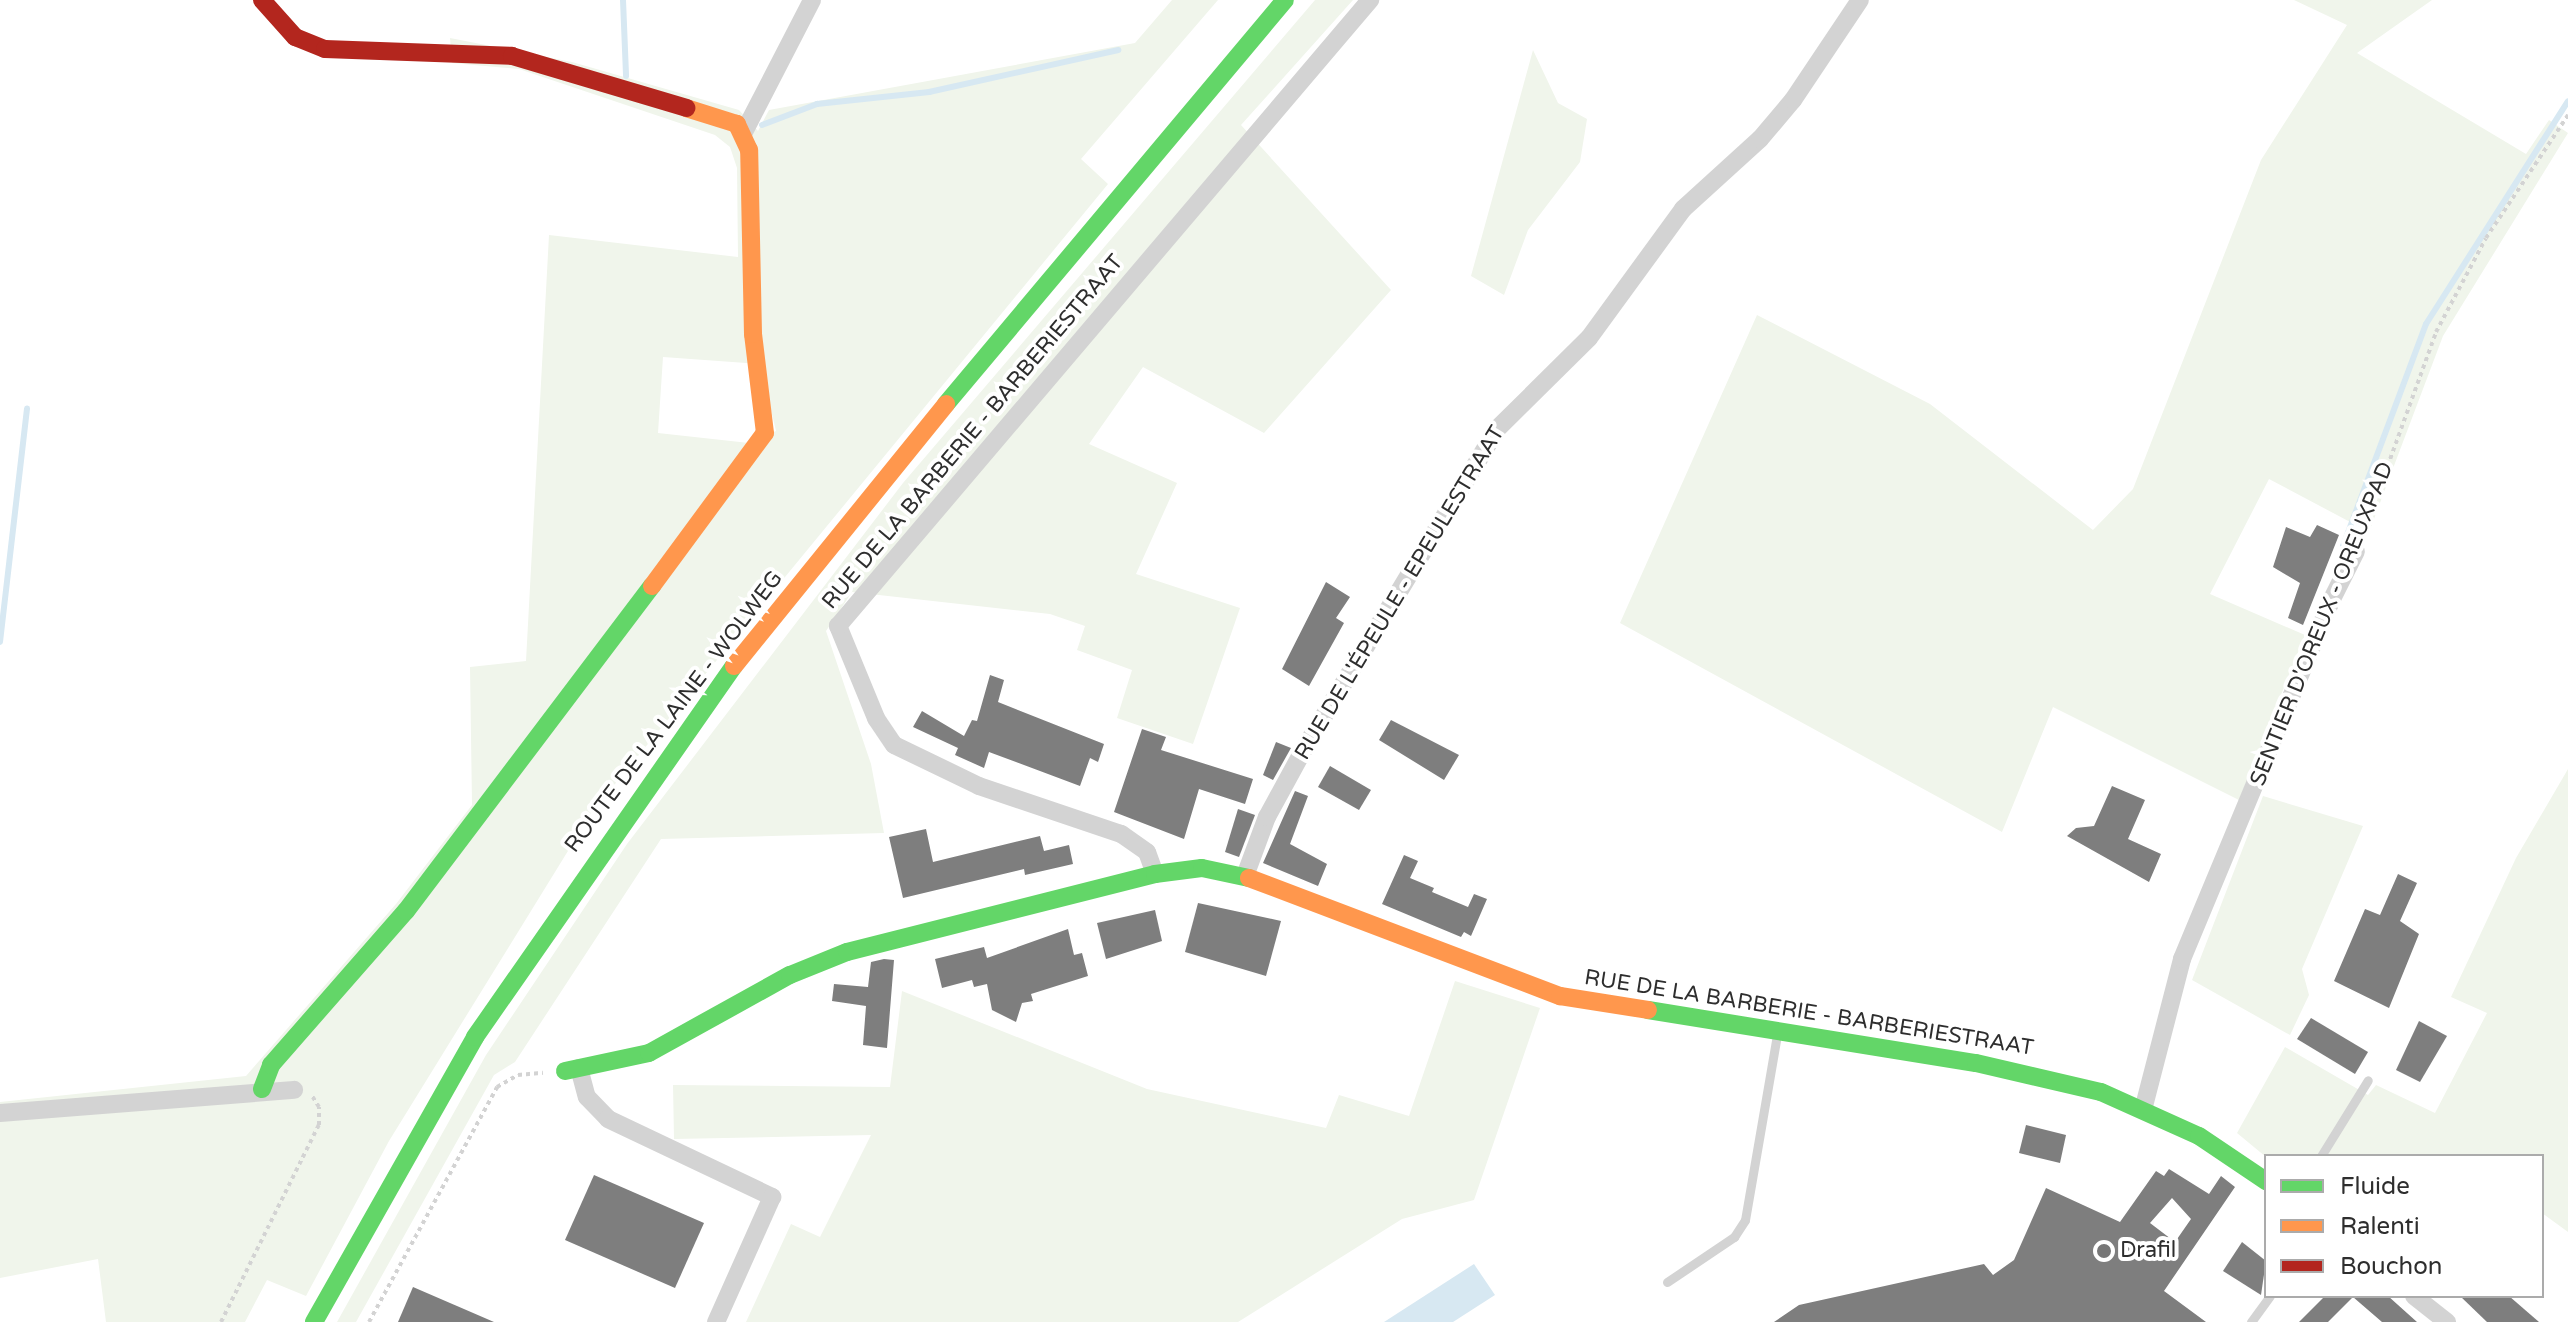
<!DOCTYPE html>
<html>
<head>
<meta charset="utf-8">
<style>
	body { margin:0 }
	#map { position:relative; width:2568px; height:1322px; overflow:hidden; background:#fff; font-family:"Varela Round",sans-serif }
	div>[style] { position:absolute }
	.green>* { inset:0; background:#f0f5eb }
	.water>* { inset:0; background:#d7e8f2 }
	.stream>* { height:6px; margin:-3px; padding:0 3px; transform-origin:3px; border-radius:3px; background:#d7e8f2 }
	.building>* { inset:0; background:#7e7e7e }
	.path>* { height:4px; margin-top:-2px; transform-origin:0; background:repeating-linear-gradient(90deg,#d3d3d3 0 4px,transparent 0 8px) }
	.lane>* { height:9px; margin:-4.5px; padding:0 4.5px; transform-origin:4.5px; border-radius:4.5px; background:#d3d3d3 }
	.street>* { height:18px; margin:-9px; padding:0 9px; transform-origin:9px; border-radius:9px; background:#d3d3d3 }
	.fast>* { height:18px; margin:-9px; padding:0 9px; transform-origin:9px; border-radius:9px; background:#63d668 }
	.slow>* { height:18px; margin:-9px; padding:0 9px; transform-origin:9px; border-radius:9px; background:#ff974d }
	.jam>* { height:18px; margin:-9px; padding:0 9px; transform-origin:9px; border-radius:9px; background:#b3261e }
	.dots>* { width:22px; height:22px; translate:-50% -50%; box-sizing:border-box; border:4px solid #fff; border-radius:50% }
	span { translate:-50% -50%; white-space:nowrap; text-align:center; line-height:1.15; -webkit-text-stroke:8px #fff; paint-order:stroke }
	.street-label { font-size:22px; color:#2e2e2e }
	.poi-label { font-size:22px; color:#2e2e2e }
	.left { translate:0 -50%; text-align:left }
	.legend { position:absolute; left:2264px; top:1154px; width:280px; height:144px; box-sizing:border-box; background:#fff; border:2px solid #ababab; margin:0; padding:10px 14px; list-style:none; font-size:24px; color:#2e2e2e }
	.legend li { display:flex; align-items:center; gap:16px; height:40px }
	.legend b { width:40px; border:2px solid #ababab }
</style>
</head>
<body>
<div id="map">
	<div class="green">
		<i style="clip-path:polygon(evenodd,1172px 0,1218px 0,1081px 159px,1108px 184px,592px 812px,389px 1141px,306px 1296px,267px 1280px,245px 1322px,106px 1322px,98px 1259px,0 1278px,0 1102px,246px 1076px,396px 904px,472px 805px,470px 667px,526px 661px,549px 235px,738px 257px,737px 168px,730px 147px,715px 135px,519px 69px,452px 63px,450px 38px,572px 62px,739px 110px,758px 131px,769px 110px,1135px 43px,1172px 0,663px 357px,760px 364px,776px 431px,749px 443px,658px 433px,663px 357px)"></i>
		<i style="clip-path:polygon(1315px 0,1353px 0,1241px 125px,1391px 290px,1264px 433px,1143px 367px,1089px 444px,1177px 483px,1136px 574px,1240px 608px,1193px 744px,1117px 718px,1132px 670px,1077px 650px,1085px 626px,1050px 614px,852px 592px,826px 631px,871px 764px,884px 833px,661px 839px,515px 1062px,494px 1075px,356px 1322px,337px 1322px,486px 1055px,627px 844px,903px 483px)"></i>
		<i style="clip-path:polygon(2294px 0,2432px 0,2357px 53px,2526px 154px,2549px 120px,2568px 133px,2443px 336px,2369px 532px,2269px 479px,2210px 594px,2305px 635px,2239px 800px,2053px 707px,2002px 832px,1620px 623px,1757px 315px,1930px 404px,2093px 530px,2133px 489px,2261px 160px,2347px 25px)"></i>
		<i style="clip-path:polygon(1533px 50px,1558px 103px,1587px 119px,1580px 162px,1528px 230px,1504px 295px,1471px 276px)"></i>
		<i style="clip-path:polygon(2568px 769px,2568px 1232px,2542px 1213px,2542px 1156px,2266px 1157px,2237px 1133px,2285px 1047px,2368px 1095px,2376px 1085px,2435px 1113px,2487px 1013px,2451px 997px,2516px 858px)"></i>
		<i style="clip-path:polygon(2263px 796px,2363px 826px,2302px 969px,2309px 995px,2290px 1035px,2192px 980px)"></i>
		<i style="clip-path:polygon(1455px 981px,1540px 1008px,1474px 1200px,1402px 1219px,1238px 1322px,746px 1322px,791px 1224px,820px 1237px,871px 1135px,674px 1139px,673px 1085px,890px 1087px,902px 991px,1147px 1089px,1326px 1128px,1339px 1095px,1409px 1116px)"></i>
	</div>
	<div class="water">
		<i style="clip-path:polygon(1474px 1264px,1495px 1295px,1453px 1322px,1384px 1322px)"></i>
	</div>
	<div class="stream">
		<i style="left:623px;top:0;width:76px;rotate:87.7deg"></i>
		<i style="left:762px;top:125px;width:59px;rotate:-20.9deg"></i>
		<i style="left:817px;top:104px;width:113px;rotate:-6.1deg"></i>
		<i style="left:929px;top:92px;width:194px;rotate:-12.5deg"></i>
		<i style="left:2343px;top:546px;width:237px;rotate:-69.5deg"></i>
		<i style="left:2426px;top:324px;width:264px;rotate:-57.5deg"></i>
		<i style="left:0;top:642px;width:235px;rotate:-83.4deg"></i>
	</div>
	<div class="building">
		<i style="clip-path:polygon(2317px 525px,2339px 535px,2303px 625px,2288px 618px,2300px 583px,2273px 567px,2286px 527px,2310px 537px)"></i>
		<i style="clip-path:polygon(1326px 582px,1350px 597px,1336px 618px,1344px 623px,1309px 686px,1282px 669px)"></i>
		<i style="clip-path:polygon(990px 675px,1004px 680px,998px 702px,1104px 744px,1098px 762px,1090px 758px,1080px 786px,989px 752px,984px 768px,955px 755px,958px 748px,913px 727px,922px 711px,964px 736px,972px 720px,977px 721px)"></i>
		<i style="clip-path:polygon(1391px 720px,1459px 755px,1444px 780px,1379px 740px)"></i>
		<i style="clip-path:polygon(1142px 729px,1166px 737px,1161px 750px,1253px 779px,1245px 804px,1199px 789px,1184px 839px,1114px 812px)"></i>
		<i style="clip-path:polygon(1276px 742px,1291px 748px,1273px 780px,1263px 775px)"></i>
		<i style="clip-path:polygon(1330px 766px,1371px 790px,1359px 810px,1318px 787px)"></i>
		<i style="clip-path:polygon(2112px 786px,2145px 800px,2128px 839px,2161px 854px,2149px 882px,2067px 836px,2076px 828px,2094px 826px)"></i>
		<i style="clip-path:polygon(1295px 791px,1308px 796px,1290px 844px,1327px 864px,1318px 886px,1263px 863px)"></i>
		<i style="clip-path:polygon(1238px 809px,1255px 815px,1239px 857px,1225px 852px)"></i>
		<i style="clip-path:polygon(926px 829px,933px 862px,1040px 836px,1044px 851px,1069px 845px,1073px 864px,1025px 875px,1024px 869px,903px 898px,889px 837px)"></i>
		<i style="clip-path:polygon(1404px 855px,1418px 861px,1410px 878px,1434px 888px,1432px 892px,1468px 907px,1474px 894px,1487px 899px,1471px 936px,1464px 932px,1461px 937px,1382px 904px)"></i>
		<i style="clip-path:polygon(2398px 874px,2417px 883px,2400px 921px,2419px 934px,2389px 1008px,2334px 981px,2365px 909px,2380px 915px)"></i>
		<i style="clip-path:polygon(1198px 903px,1281px 921px,1266px 976px,1185px 952px)"></i>
		<i style="clip-path:polygon(1155px 910px,1162px 941px,1106px 959px,1097px 923px)"></i>
		<i style="clip-path:polygon(1068px 929px,1074px 955px,1082px 953px,1088px 976px,1031px 994px,1033px 1001px,1022px 1003px,1016px 1022px,992px 1010px,987px 984px,974px 987px,972px 980px,942px 988px,935px 959px,984px 947px,987px 958px)"></i>
		<i style="clip-path:polygon(884px 959px,894px 960px,887px 1048px,863px 1045px,866px 1006px,832px 1001px,834px 984px,868px 987px,871px 962px)"></i>
		<i style="clip-path:polygon(2311px 1018px,2368px 1052px,2355px 1074px,2297px 1039px)"></i>
		<i style="clip-path:polygon(2419px 1021px,2447px 1036px,2420px 1082px,2396px 1070px)"></i>
		<i style="clip-path:polygon(2026px 1125px,2066px 1135px,2060px 1163px,2019px 1153px)"></i>
		<i style="clip-path:polygon(evenodd,2169px 1169px,2209px 1194px,2221px 1176px,2235px 1187px,2164px 1291px,2206px 1322px,1774px 1322px,1799px 1305px,1984px 1264px,1993px 1275px,2014px 1260px,2046px 1188px,2120px 1222px,2156px 1171px,2164px 1176px,2169px 1169px,2172px 1198px,2191px 1219px,2175px 1242px,2150px 1223px,2172px 1198px)"></i>
		<i style="clip-path:polygon(594px 1175px,704px 1223px,675px 1288px,565px 1240px)"></i>
		<i style="clip-path:polygon(2242px 1242px,2266px 1261px,2261px 1295px,2223px 1271px)"></i>
		<i style="clip-path:polygon(413px 1287px,494px 1322px,398px 1322px)"></i>
		<i style="clip-path:polygon(2325px 1296px,2388px 1296px,2417px 1322px,2382px 1322px,2353px 1297px,2328px 1322px,2299px 1322px)"></i>
		<i style="clip-path:polygon(2460px 1296px,2509px 1296px,2539px 1322px,2487px 1322px)"></i>
	</div>
	<div class="path">
		<i style="left:2363px;top:534px;width:215px;rotate:-70.1deg"></i>
		<i style="left:2436px;top:332px;width:106px;rotate:-62deg"></i>
		<i style="left:2486px;top:238px;width:148px;rotate:-56.3deg"></i>
		<i style="left:221px;top:1322px;width:220px;rotate:-63.6deg"></i>
		<i style="left:319px;top:1125px;width:18px;rotate:-90deg"></i>
		<i style="left:319px;top:1107px;width:15px;rotate:-122deg"></i>
		<i style="left:369px;top:1322px;width:268px;rotate:-61.4deg"></i>
		<i style="left:497px;top:1087px;width:24px;rotate:-30deg"></i>
		<i style="left:518px;top:1075px;width:25px;rotate:-5deg"></i>
	</div>
	<div class="lane">
		<i style="left:2321px;top:1156px;width:89px;rotate:-58.3deg"></i>
		<i style="left:1667px;top:1282px;width:81px;rotate:-33.9deg"></i>
		<i style="left:1734px;top:1237px;width:20px;rotate:-57deg"></i>
		<i style="left:1745px;top:1220px;width:188px;rotate:-80.2deg"></i>
		<i style="left:2251px;top:1322px;width:32px;rotate:-54deg"></i>
	</div>
	<div class="street">
		<i style="left:744px;top:132px;width:148px;rotate:-62.7deg"></i>
		<i style="left:1155px;top:874px;width:23px;rotate:-110deg"></i>
		<i style="left:1147px;top:852px;width:32px;rotate:-145deg"></i>
		<i style="left:1121px;top:834px;width:150px;rotate:-161.3deg"></i>
		<i style="left:979px;top:786px;width:94px;rotate:-154.2deg"></i>
		<i style="left:894px;top:745px;width:32px;rotate:-124deg"></i>
		<i style="left:876px;top:718px;width:100px;rotate:-112.4deg"></i>
		<i style="left:838px;top:626px;width:822px;rotate:-49.64deg"></i>
		<i style="left:1245px;top:876px;width:63px;rotate:-69.6deg"></i>
		<i style="left:1267px;top:817px;width:77px;rotate:-61.4deg"></i>
		<i style="left:1304px;top:749px;width:374px;rotate:-58.9deg"></i>
		<i style="left:1497px;top:429px;width:129px;rotate:-44.7deg"></i>
		<i style="left:1589px;top:338px;width:160px;rotate:-53.9deg"></i>
		<i style="left:1683px;top:209px;width:104px;rotate:-42.3deg"></i>
		<i style="left:1760px;top:139px;width:51px;rotate:-49.8deg"></i>
		<i style="left:1793px;top:100px;width:120px;rotate:-56.2deg"></i>
		<i style="left:579px;top:1068px;width:30px;rotate:75deg"></i>
		<i style="left:587px;top:1097px;width:30px;rotate:46deg"></i>
		<i style="left:608px;top:1119px;width:182px;rotate:25.4deg"></i>
		<i style="left:772px;top:1197px;width:137px;rotate:114.1deg"></i>
		<i style="left:2143px;top:1110px;width:156px;rotate:-75.5deg"></i>
		<i style="left:2182px;top:959px;width:383px;rotate:-67.4deg"></i>
		<i style="left:2329px;top:605px;width:60px;rotate:-63.4deg"></i>
		<i style="left:0;top:1113px;width:295px;rotate:-4.5deg"></i>
		<i style="left:2414px;top:1296px;width:42px;rotate:38.2deg"></i>
	</div>
	<div class="fast">
		<i style="left:946px;top:404px;width:527px;rotate:-50deg"></i>
		<i style="left:1648px;top:1010px;width:332px;rotate:9.2deg"></i>
		<i style="left:1976px;top:1063px;width:128px;rotate:13.1deg"></i>
		<i style="left:2101px;top:1092px;width:107px;rotate:24.2deg"></i>
		<i style="left:2199px;top:1136px;width:81px;rotate:33.9deg"></i>
		<i style="left:565px;top:1071px;width:86px;rotate:-12.1deg"></i>
		<i style="left:649px;top:1053px;width:161px;rotate:-29deg"></i>
		<i style="left:790px;top:975px;width:61px;rotate:-22deg"></i>
		<i style="left:847px;top:952px;width:318px;rotate:-14.2deg"></i>
		<i style="left:1155px;top:874px;width:47px;rotate:-7.3deg"></i>
		<i style="left:1202px;top:868px;width:48px;rotate:12deg"></i>
		<i style="left:262px;top:1089px;width:26px;rotate:-69deg"></i>
		<i style="left:271px;top:1065px;width:205px;rotate:-48.8deg"></i>
		<i style="left:406px;top:911px;width:408px;rotate:-52.9deg"></i>
		<i style="left:314px;top:1322px;width:327px;rotate:-60.5deg"></i>
		<i style="left:475px;top:1037px;width:452px;rotate:-55.1deg"></i>
	</div>
	<div class="slow">
		<i style="left:652px;top:586px;width:190px;rotate:-53.6deg"></i>
		<i style="left:765px;top:433px;width:100px;rotate:-96.9deg"></i>
		<i style="left:753px;top:334px;width:184px;rotate:-91.2deg"></i>
		<i style="left:749px;top:150px;width:29px;rotate:-115deg"></i>
		<i style="left:737px;top:124px;width:53px;rotate:-162.6deg"></i>
		<i style="left:734px;top:666px;width:337px;rotate:-51deg"></i>
		<i style="left:1249px;top:878px;width:333px;rotate:20.8deg"></i>
		<i style="left:1560px;top:996px;width:89px;rotate:9deg"></i>
	</div>
	<div class="jam">
		<i style="left:262px;top:0;width:50px;rotate:48.3deg"></i>
		<i style="left:295px;top:37px;width:32px;rotate:22deg"></i>
		<i style="left:325px;top:49px;width:187px;rotate:2.1deg"></i>
		<i style="left:512px;top:56px;width:182px;rotate:16.6deg"></i>
	</div>
	<div class="dots">
		<i style="left:2104px;top:1251px;background:#777"></i>
	</div>
	<div class="street-label">
		<span style="left:973px;top:432px;rotate:-50deg">RUE DE LA BARBERIE - BARBERIESTRAAT</span>
		<span style="left:1400px;top:593px;rotate:-59deg">RUE DE L'ÉPEULE - EPEULESTRAAT</span>
		<span style="left:2322px;top:624px;rotate:-68deg">SENTIER D'OREUX - OREUXPAD</span>
		<span style="left:674px;top:712px;rotate:-53deg">ROUTE DE LA LAINE - WOLWEG</span>
		<span style="left:1809px;top:1013px;rotate:9deg">RUE DE LA BARBERIE - BARBERIESTRAAT</span>
	</div>
	<div class="poi-label">
		<span class="left" style="left:2120px;top:1251px">Drafil</span>
	</div>
	<ul class="legend">
	<li><b style="height:10px;background:#63d668"></b>Fluide</li>
	<li><b style="height:10px;background:#ff974d"></b>Ralenti</li>
	<li><b style="height:10px;background:#b3261e"></b>Bouchon</li>
	</ul>
</div>
</body>
</html>
